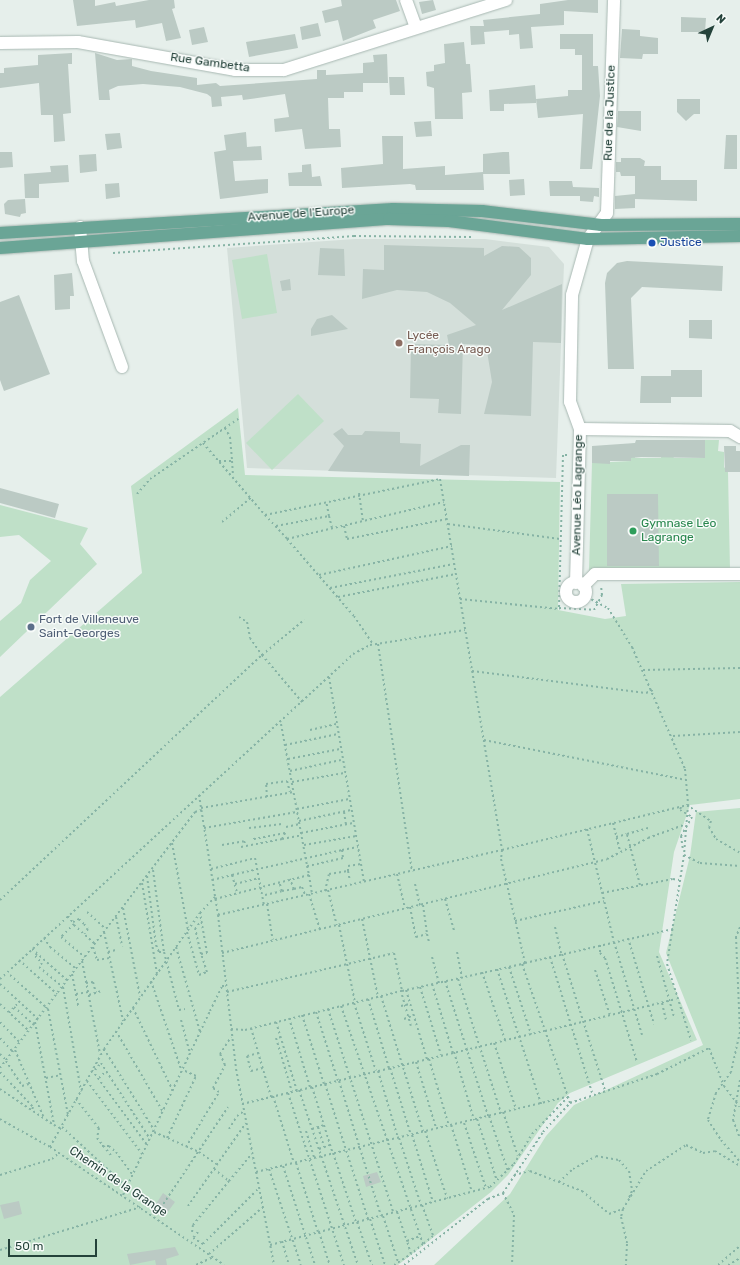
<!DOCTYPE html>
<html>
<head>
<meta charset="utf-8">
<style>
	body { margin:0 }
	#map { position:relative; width:740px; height:1265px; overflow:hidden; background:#e6efeb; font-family:Rubik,sans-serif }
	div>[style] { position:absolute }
	.built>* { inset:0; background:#d4dfda }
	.green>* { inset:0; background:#bfe0c8 }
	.building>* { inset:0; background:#bbcac4 }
	.path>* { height:2px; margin-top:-1px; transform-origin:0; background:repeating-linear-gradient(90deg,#86b3a5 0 2px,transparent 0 5px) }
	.roads { filter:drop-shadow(0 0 1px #a8b8b2) drop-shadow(0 0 1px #a8b8b2) }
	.minor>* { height:12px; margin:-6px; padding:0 6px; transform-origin:6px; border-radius:6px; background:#fff }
	.minor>.ring { margin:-6px; padding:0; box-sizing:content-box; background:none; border:12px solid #fff; border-radius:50% }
	.major>* { height:12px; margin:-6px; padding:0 6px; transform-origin:6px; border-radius:6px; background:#6aa596 }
	.dots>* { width:11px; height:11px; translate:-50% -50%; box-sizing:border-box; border:2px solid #f7fbf9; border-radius:50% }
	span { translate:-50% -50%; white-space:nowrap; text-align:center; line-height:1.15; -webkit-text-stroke:3px #f7fbf9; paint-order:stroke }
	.street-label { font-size:12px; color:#24423a }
	.transit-label { font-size:12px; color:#164399 }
	.left { translate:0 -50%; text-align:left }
	.education-label { font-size:12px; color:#785e54 }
	.leisure-label { font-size:12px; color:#27864d }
	.service-label { font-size:12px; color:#4e5e75 }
	.north { position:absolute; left:692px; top:8px; width:40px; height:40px; -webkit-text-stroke:3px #f7fbf9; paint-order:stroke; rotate:44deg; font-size:11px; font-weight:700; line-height:16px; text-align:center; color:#24423a }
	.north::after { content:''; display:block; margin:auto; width:14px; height:18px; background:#24423a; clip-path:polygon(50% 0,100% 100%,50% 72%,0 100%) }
	.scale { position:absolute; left:8px; top:1239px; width:89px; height:18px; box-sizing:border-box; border:2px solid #24423a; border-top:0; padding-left:5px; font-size:12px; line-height:14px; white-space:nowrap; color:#24423a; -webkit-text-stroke:3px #f7fbf9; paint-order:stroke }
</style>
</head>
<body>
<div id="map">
	<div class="built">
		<i style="clip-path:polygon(355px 239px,485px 239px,549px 247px,564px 264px,556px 478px,247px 468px,227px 248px)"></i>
	</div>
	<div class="green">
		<i style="clip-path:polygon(267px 254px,277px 313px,242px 319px,232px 260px)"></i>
		<i style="clip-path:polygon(298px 394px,324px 421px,272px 470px,246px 443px)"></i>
		<i style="clip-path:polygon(238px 408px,245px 475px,560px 482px,558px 610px,605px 619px,626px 616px,621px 584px,740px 582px,740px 799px,690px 805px,674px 852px,659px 952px,697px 1040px,570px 1093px,558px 1103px,508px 1175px,491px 1192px,398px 1265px,0 1265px,0 697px,142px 573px,131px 486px)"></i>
		<i style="clip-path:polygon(662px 440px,674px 458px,705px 458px,705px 440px,719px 440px,718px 451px,724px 452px,724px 467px,728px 472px,730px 569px,589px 570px,592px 463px,631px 461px,631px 444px,635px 443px,635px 458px,661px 458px)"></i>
		<i style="clip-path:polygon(0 505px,88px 528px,80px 544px,97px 564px,0 657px,0 621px,21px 603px,30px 580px,51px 561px,19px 535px,0 537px)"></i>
		<i style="clip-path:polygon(740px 808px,740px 1265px,434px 1265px,510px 1194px,546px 1136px,574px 1105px,703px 1045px,666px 953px,690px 856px,696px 812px)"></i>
	</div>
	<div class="building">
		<i style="clip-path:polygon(73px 0,95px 0,95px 6px,115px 2px,116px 6px,149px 0,174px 0,175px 8px,172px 9px,181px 38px,166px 41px,162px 23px,136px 28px,135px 20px,77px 26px)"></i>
		<i style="clip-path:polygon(341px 0,396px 0,400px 11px,373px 20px,376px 28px,343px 41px,338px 20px,325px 23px,322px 11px,342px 6px)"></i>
		<i style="clip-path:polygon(433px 0,436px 10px,422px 14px,419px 2px)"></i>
		<i style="clip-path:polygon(568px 0,598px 0,598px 13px,564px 11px,564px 25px,531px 27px,533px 48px,520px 49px,519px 34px,509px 35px,509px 30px,484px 32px,485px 44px,471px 45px,470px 26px,484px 26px,483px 20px,540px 14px,540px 4px)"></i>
		<i style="clip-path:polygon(681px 17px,706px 18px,705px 32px,681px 32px)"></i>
		<i style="clip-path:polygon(318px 23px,321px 36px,302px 40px,300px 27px)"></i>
		<i style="clip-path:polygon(204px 27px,208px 42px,192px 45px,189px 30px)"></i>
		<i style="clip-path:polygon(622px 29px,640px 30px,640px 36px,658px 38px,658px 54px,643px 54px,642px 59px,620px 58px)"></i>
		<i style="clip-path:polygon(295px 34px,298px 48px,249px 57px,246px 42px)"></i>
		<i style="clip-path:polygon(560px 34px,593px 34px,593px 66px,598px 66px,600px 96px,592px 169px,580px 169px,583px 114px,538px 118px,536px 99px,536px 103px,504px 104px,504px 111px,490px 111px,489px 90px,535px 85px,536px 99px,568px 96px,568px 90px,582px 90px,582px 55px,575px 55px,575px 49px,560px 49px)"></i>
		<i style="clip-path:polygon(464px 42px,466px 64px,470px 64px,472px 92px,462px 93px,463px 119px,435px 119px,434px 88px,427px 86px,426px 72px,434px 71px,434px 65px,445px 63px,444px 44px)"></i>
		<i style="clip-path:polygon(72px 53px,72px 64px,68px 64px,71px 113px,63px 114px,65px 141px,54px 142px,53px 115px,41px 115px,39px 83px,0 88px,0 73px,4px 73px,4px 68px,38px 65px,38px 55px)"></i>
		<i style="clip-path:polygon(95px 53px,117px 60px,132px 59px,132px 66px,151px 71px,197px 78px,197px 85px,216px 83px,220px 86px,317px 79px,317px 70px,326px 70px,326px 75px,363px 73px,363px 63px,374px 62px,373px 55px,387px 54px,388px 83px,363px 83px,363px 92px,344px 92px,344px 98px,328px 98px,329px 129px,340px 129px,341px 147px,305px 149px,302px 129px,275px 132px,274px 119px,289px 117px,285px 94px,243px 100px,242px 95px,221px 97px,222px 106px,212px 107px,211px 97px,207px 94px,180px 87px,143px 84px,118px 86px,109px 90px,110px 100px,99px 100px)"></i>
		<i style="clip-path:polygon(389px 77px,404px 77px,405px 95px,390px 95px)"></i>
		<i style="clip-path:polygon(677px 99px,700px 99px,700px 114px,694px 114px,686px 121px,677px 112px)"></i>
		<i style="clip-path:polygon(618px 111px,641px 111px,641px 131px,617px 127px)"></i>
		<i style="clip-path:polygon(431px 121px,432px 136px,416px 137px,414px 122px)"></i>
		<i style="clip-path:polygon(246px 132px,247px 147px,261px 146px,262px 160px,233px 161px,235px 181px,268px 179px,268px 193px,220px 199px,214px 152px,226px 150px,224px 135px)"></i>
		<i style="clip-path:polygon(120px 133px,122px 148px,107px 150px,105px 134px)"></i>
		<i style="clip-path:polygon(726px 135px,737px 135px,737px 169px,724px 169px)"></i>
		<i style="clip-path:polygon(382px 136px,403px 136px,403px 169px,445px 166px,445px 175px,483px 172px,484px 190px,416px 190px,415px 185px,410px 184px,342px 188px,341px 168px,383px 164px)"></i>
		<i style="clip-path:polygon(0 152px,12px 152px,13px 167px,0 168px)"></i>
		<i style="clip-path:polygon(503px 152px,509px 152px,510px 174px,483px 174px,483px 154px)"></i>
		<i style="clip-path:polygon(96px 154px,97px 171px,80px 173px,79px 155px)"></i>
		<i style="clip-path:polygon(621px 158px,640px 158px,645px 161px,644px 166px,661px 166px,661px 180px,697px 180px,697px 201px,635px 199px,635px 208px,615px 209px,615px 196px,635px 194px,635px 176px,621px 176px,620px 172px,616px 172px,616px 162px,621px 162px)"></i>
		<i style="clip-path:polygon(311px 164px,312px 177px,320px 176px,322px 186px,289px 186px,288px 173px,302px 172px,302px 165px)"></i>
		<i style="clip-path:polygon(68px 165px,69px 182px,39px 184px,39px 198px,25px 198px,24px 174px,51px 172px,50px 166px)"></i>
		<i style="clip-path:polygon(524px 179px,525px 195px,510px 196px,509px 180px)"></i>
		<i style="clip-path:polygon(549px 181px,572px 181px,573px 187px,599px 188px,599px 197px,594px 196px,593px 202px,580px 201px,580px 196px,550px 196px)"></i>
		<i style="clip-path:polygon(119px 183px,120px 197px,106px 199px,105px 184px)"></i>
		<i style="clip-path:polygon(25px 199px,26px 213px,21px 214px,20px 217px,5px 214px,4px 204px,8px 200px)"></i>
		<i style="clip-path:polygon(384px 245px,484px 248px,484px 256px,502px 246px,519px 247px,531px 258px,531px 275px,502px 310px,562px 284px,561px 343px,533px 342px,531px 416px,484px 414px,492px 382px,486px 345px,463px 344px,461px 414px,438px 413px,439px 399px,410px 398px,411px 344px,449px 345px,447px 335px,476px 325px,450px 303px,427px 292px,397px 290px,362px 299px,363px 269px,384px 270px)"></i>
		<i style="clip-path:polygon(320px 248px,344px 249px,345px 276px,318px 275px)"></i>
		<i style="clip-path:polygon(627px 261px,723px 266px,722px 291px,642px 287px,631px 298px,634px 369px,608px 369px,605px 283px,607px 273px,617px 263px)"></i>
		<i style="clip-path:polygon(72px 273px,74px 296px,70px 296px,70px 309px,55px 310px,54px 275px)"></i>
		<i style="clip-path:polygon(290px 279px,291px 290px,282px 291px,280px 281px)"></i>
		<i style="clip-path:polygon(19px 295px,50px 374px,4px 391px,0 380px,0 302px)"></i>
		<i style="clip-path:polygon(332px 315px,348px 329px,311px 336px,311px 329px,317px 319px)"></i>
		<i style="clip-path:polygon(689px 320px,712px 320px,712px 339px,689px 338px)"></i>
		<i style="clip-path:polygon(671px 370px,702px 370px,702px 397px,671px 397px,671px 403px,640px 403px,641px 376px,671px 376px)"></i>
		<i style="clip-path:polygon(342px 428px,348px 435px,362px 435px,365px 431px,400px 432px,400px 443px,421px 444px,420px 466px,461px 445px,470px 445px,469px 476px,328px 471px,344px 446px,333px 434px)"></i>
		<i style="clip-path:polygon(636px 440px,705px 440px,705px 458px,641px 457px,631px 458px,631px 461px,610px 461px,610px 464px,592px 463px,592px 446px,635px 443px)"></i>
		<i style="clip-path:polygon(724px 446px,736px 446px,736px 451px,740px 451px,740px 472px,725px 472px)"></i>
		<i style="clip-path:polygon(0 488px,59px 504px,55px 518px,0 503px)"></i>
		<i style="clip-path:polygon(607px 494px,658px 494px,659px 566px,607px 566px)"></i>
		<i style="clip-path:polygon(377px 1172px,381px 1182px,366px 1187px,363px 1176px)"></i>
		<i style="clip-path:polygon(163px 1193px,175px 1202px,167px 1213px,156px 1204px)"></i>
		<i style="clip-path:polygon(19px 1201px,22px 1214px,4px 1219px,0 1205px)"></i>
		<i style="clip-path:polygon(175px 1247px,179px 1255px,166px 1259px,167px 1265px,156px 1265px,155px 1260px,130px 1265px,127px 1254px)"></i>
	</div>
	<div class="path">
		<i style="left:113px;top:253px;width:242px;rotate:-4deg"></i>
		<i style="left:354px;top:236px;width:118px;rotate:0.5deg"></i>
		<i style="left:225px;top:428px;width:10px;rotate:61deg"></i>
		<i style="left:230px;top:437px;width:24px;rotate:85deg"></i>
		<i style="left:203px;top:443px;width:95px;rotate:49.3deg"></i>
		<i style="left:265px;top:515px;width:179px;rotate:-11.6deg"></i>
		<i style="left:440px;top:479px;width:376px;rotate:80.5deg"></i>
		<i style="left:502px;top:850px;width:191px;rotate:-13.6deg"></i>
		<i style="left:567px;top:455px;width:4px;rotate:180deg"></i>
		<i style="left:563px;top:455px;width:153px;rotate:91.5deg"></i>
		<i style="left:559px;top:608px;width:35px;rotate:3deg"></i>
		<i style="left:594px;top:610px;width:17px;rotate:-62deg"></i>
		<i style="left:602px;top:595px;width:10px;rotate:-96deg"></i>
		<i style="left:219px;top:461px;width:13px"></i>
		<i style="left:232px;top:461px;width:15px;rotate:86deg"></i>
		<i style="left:359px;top:493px;width:28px;rotate:82deg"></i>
		<i style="left:137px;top:494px;width:20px;rotate:-49deg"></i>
		<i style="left:150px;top:479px;width:107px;rotate:-34.3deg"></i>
		<i style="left:265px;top:515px;width:33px;rotate:47deg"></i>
		<i style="left:287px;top:539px;width:161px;rotate:-13.3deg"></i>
		<i style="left:329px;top:516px;width:12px;rotate:76deg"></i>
		<i style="left:222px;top:522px;width:38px;rotate:-40deg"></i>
		<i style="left:448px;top:524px;width:113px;rotate:7.6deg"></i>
		<i style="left:276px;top:526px;width:54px;rotate:-10.7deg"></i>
		<i style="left:329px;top:516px;width:15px;rotate:-101deg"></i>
		<i style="left:344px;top:526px;width:13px;rotate:77deg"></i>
		<i style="left:347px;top:539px;width:102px;rotate:-11.3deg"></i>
		<i style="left:287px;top:539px;width:102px;rotate:49deg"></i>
		<i style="left:354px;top:616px;width:34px;rotate:56deg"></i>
		<i style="left:319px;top:575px;width:136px;rotate:-12.3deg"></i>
		<i style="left:330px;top:588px;width:126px;rotate:-11deg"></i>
		<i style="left:338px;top:597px;width:120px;rotate:-11deg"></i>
		<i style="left:587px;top:597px;width:24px;rotate:28deg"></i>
		<i style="left:608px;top:608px;width:46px;rotate:58.4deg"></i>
		<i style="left:632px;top:647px;width:133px;rotate:66.5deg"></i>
		<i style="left:685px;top:769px;width:36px;rotate:85deg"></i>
		<i style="left:688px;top:805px;width:50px;rotate:94.6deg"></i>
		<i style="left:684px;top:855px;width:110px;rotate:98.9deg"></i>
		<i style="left:667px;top:964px;width:80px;rotate:72.5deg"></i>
		<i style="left:460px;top:599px;width:100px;rotate:5.8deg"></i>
		<i style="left:239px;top:617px;width:9px;rotate:32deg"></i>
		<i style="left:247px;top:622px;width:16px;rotate:79deg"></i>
		<i style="left:250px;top:638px;width:21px;rotate:55deg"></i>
		<i style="left:262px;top:655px;width:62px;rotate:49.6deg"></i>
		<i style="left:378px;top:644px;width:230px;rotate:81.5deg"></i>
		<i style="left:643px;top:670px;width:97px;rotate:-1.2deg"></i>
		<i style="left:472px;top:671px;width:175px;rotate:7.2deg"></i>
		<i style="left:646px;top:693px;width:8px;rotate:-23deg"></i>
		<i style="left:329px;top:677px;width:208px;rotate:80.3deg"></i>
		<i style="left:281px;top:724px;width:144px;rotate:79.6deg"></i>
		<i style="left:310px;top:730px;width:27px;rotate:-13deg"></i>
		<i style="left:673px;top:736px;width:67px;rotate:-3.4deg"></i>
		<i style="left:484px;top:740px;width:206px;rotate:11.2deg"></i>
		<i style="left:285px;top:745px;width:54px;rotate:-11.7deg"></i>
		<i style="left:288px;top:759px;width:53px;rotate:-10.9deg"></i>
		<i style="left:290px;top:771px;width:52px;rotate:-12.2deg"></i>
		<i style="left:292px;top:782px;width:53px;rotate:-9.8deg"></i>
		<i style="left:199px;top:795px;width:121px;rotate:81deg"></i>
		<i style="left:218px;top:915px;width:291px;rotate:-12.9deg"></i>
		<i style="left:502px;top:850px;width:9px;rotate:96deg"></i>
		<i style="left:501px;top:859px;width:107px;rotate:77deg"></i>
		<i style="left:525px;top:963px;width:3px;rotate:162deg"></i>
		<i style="left:522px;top:964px;width:147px;rotate:70.9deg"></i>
		<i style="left:267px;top:797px;width:13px;rotate:-94deg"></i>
		<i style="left:266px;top:784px;width:21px;rotate:-8deg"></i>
		<i style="left:287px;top:781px;width:11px;rotate:75deg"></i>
		<i style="left:687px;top:805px;width:29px;rotate:34deg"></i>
		<i style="left:711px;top:821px;width:6px;rotate:108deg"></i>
		<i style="left:709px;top:827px;width:14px;rotate:60deg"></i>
		<i style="left:716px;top:839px;width:28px;rotate:30deg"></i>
		<i style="left:681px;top:807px;width:3px;rotate:108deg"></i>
		<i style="left:680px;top:810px;width:14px;rotate:30deg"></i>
		<i style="left:692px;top:817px;width:22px;rotate:120deg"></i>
		<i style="left:681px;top:836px;width:15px;rotate:82deg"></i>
		<i style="left:201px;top:808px;width:94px;rotate:-9.8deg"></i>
		<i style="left:297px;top:809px;width:53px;rotate:-10.9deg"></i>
		<i style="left:344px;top:812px;width:12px;rotate:81deg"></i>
		<i style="left:299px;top:821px;width:53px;rotate:-11.9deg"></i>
		<i style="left:613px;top:823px;width:30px;rotate:76deg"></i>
		<i style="left:286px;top:827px;width:14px;rotate:-12deg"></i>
		<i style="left:204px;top:828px;width:94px;rotate:-9.8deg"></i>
		<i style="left:249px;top:828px;width:33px;rotate:-7deg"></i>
		<i style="left:587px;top:829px;width:116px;rotate:76.6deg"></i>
		<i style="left:614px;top:942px;width:97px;rotate:73.2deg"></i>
		<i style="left:301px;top:833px;width:53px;rotate:-10.9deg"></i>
		<i style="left:616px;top:837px;width:11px;rotate:-15deg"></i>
		<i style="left:282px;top:839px;width:20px;rotate:-11deg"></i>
		<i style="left:172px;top:843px;width:88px;rotate:79.6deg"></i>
		<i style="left:222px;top:845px;width:22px;rotate:-10deg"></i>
		<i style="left:244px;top:841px;width:5px;rotate:68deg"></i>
		<i style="left:304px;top:845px;width:53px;rotate:-9.8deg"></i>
		<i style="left:241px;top:847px;width:42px;rotate:-11deg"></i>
		<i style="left:282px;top:839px;width:7px;rotate:-63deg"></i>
		<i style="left:285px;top:833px;width:33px;rotate:169deg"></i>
		<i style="left:342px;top:850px;width:16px;rotate:-11deg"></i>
		<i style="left:684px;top:855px;width:18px;rotate:27deg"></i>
		<i style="left:700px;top:863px;width:40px;rotate:4.3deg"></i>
		<i style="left:211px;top:869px;width:45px;rotate:-14deg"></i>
		<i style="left:255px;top:858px;width:48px;rotate:79.2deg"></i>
		<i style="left:153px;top:870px;width:83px;rotate:82.4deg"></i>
		<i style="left:348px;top:871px;width:5px;rotate:-90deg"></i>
		<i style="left:348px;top:866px;width:13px;rotate:-9deg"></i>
		<i style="left:397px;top:874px;width:35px;rotate:77deg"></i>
		<i style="left:232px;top:875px;width:113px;rotate:-12.8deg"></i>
		<i style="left:342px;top:850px;width:8px;rotate:83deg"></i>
		<i style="left:343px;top:858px;width:37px;rotate:167deg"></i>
		<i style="left:307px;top:866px;width:9px;rotate:77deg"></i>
		<i style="left:147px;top:876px;width:70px;rotate:82.6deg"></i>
		<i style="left:156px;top:945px;width:8px;rotate:67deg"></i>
		<i style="left:159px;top:952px;width:5px"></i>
		<i style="left:164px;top:952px;width:60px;rotate:75.5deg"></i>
		<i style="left:179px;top:1010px;width:6px;rotate:-9deg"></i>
		<i style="left:212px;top:880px;width:21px;rotate:-14deg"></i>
		<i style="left:232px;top:875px;width:18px;rotate:74deg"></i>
		<i style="left:142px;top:883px;width:92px;rotate:80.6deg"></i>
		<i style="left:235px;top:884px;width:25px;rotate:-14deg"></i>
		<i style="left:415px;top:884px;width:22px;rotate:77deg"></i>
		<i style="left:640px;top:885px;width:53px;rotate:-104.3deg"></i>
		<i style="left:627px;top:834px;width:22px;rotate:-16deg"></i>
		<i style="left:294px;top:889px;width:8px;rotate:-14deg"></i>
		<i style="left:302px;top:887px;width:9px;rotate:69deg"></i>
		<i style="left:328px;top:890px;width:36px;rotate:76deg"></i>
		<i style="left:282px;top:891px;width:12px;rotate:-9deg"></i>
		<i style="left:294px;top:889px;width:11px;rotate:-112deg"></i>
		<i style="left:325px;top:891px;width:17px;rotate:-77deg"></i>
		<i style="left:329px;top:874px;width:19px;rotate:-9deg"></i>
		<i style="left:348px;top:871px;width:10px;rotate:79deg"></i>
		<i style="left:602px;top:893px;width:72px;rotate:-11.2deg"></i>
		<i style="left:673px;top:879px;width:6px;rotate:9deg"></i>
		<i style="left:309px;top:894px;width:37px;rotate:73deg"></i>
		<i style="left:265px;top:895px;width:17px;rotate:-13deg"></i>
		<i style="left:282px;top:891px;width:10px;rotate:-107deg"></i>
		<i style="left:215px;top:899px;width:97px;rotate:-14.3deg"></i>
		<i style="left:309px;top:875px;width:19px;rotate:81deg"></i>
		<i style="left:445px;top:899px;width:33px;rotate:74deg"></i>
		<i style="left:0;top:900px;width:359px;rotate:-43.1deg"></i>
		<i style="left:262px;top:655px;width:55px;rotate:-39.8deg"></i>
		<i style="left:267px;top:904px;width:36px;rotate:81deg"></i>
		<i style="left:423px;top:905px;width:29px;rotate:82deg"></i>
		<i style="left:410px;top:907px;width:31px;rotate:79deg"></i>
		<i style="left:416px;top:937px;width:11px;rotate:-15deg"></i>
		<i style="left:427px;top:934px;width:8px;rotate:76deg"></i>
		<i style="left:123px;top:908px;width:90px;rotate:79.1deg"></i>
		<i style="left:87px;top:912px;width:25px;rotate:42deg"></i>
		<i style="left:218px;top:915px;width:155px;rotate:83.3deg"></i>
		<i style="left:236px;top:1069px;width:200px;rotate:79deg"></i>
		<i style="left:68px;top:916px;width:10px;rotate:53deg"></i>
		<i style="left:74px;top:924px;width:18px;rotate:135deg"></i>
		<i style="left:61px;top:937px;width:31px;rotate:40deg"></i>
		<i style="left:116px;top:917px;width:30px;rotate:78deg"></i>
		<i style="left:362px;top:919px;width:80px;rotate:78.4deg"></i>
		<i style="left:515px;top:921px;width:91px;rotate:-12.7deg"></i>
		<i style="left:73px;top:922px;width:7px;rotate:-27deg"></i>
		<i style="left:79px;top:919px;width:7px;rotate:45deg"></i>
		<i style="left:84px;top:924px;width:6px;rotate:51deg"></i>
		<i style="left:88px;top:929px;width:6px;rotate:129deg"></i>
		<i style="left:74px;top:925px;width:28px;rotate:42deg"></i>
		<i style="left:339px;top:925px;width:79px;rotate:78.3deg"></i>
		<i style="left:555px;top:927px;width:28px;rotate:77deg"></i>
		<i style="left:740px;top:927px;width:11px;rotate:112deg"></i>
		<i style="left:736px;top:937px;width:94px;rotate:87.6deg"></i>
		<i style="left:104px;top:932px;width:91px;rotate:77.9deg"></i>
		<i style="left:187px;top:932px;width:45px;rotate:74.4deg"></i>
		<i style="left:199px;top:975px;width:9px;rotate:-21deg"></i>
		<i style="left:207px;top:972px;width:19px;rotate:-108deg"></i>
		<i style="left:201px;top:954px;width:6px;rotate:-9deg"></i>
		<i style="left:207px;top:953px;width:41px;rotate:-99.9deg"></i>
		<i style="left:44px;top:938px;width:11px;rotate:56deg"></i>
		<i style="left:50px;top:947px;width:34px;rotate:40deg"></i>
		<i style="left:628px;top:938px;width:90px;rotate:73.2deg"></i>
		<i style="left:600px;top:945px;width:8px;rotate:90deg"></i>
		<i style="left:600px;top:953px;width:7px;rotate:45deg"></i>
		<i style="left:605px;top:958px;width:109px;rotate:72.9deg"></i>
		<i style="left:93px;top:947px;width:14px;rotate:73deg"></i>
		<i style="left:97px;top:960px;width:12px;rotate:-9deg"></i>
		<i style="left:176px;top:947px;width:88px;rotate:74.2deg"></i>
		<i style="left:32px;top:949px;width:47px;rotate:41.5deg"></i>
		<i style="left:108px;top:952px;width:8px;rotate:-14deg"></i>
		<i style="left:457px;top:952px;width:25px;rotate:79deg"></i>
		<i style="left:222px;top:953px;width:396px;rotate:-13.7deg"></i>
		<i style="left:607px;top:859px;width:46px;rotate:-27.1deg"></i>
		<i style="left:648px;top:838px;width:40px;rotate:-20.2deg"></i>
		<i style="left:37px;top:954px;width:3px;rotate:135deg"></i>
		<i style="left:35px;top:956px;width:10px;rotate:45deg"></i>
		<i style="left:42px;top:963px;width:5px;rotate:127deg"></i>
		<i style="left:39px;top:967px;width:31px;rotate:40deg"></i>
		<i style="left:63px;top:987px;width:106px;rotate:80.2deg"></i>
		<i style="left:201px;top:954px;width:26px;rotate:-103deg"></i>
		<i style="left:195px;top:929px;width:10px;rotate:-53deg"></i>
		<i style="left:562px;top:954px;width:143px;rotate:72.5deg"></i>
		<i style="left:657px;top:956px;width:63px;rotate:74.4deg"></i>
		<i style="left:432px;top:957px;width:27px;rotate:75deg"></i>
		<i style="left:550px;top:957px;width:142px;rotate:72.8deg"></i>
		<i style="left:19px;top:960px;width:51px;rotate:41.8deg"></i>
		<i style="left:82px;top:961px;width:95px;rotate:79deg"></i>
		<i style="left:525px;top:963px;width:152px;rotate:-12.9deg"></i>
		<i style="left:509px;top:967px;width:71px;rotate:71.8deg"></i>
		<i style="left:497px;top:969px;width:142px;rotate:71.9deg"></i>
		<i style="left:595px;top:970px;width:47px;rotate:71.6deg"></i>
		<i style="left:482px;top:972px;width:72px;rotate:71.3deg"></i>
		<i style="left:72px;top:974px;width:33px;rotate:79deg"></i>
		<i style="left:10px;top:975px;width:51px;rotate:41.8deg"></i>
		<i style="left:48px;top:1009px;width:108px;rotate:79.3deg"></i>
		<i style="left:0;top:979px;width:480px;rotate:-42.6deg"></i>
		<i style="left:353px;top:654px;width:19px;rotate:-28deg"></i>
		<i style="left:370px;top:645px;width:96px;rotate:-9deg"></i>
		<i style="left:458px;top:979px;width:141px;rotate:72.2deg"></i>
		<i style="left:151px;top:981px;width:96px;rotate:71.2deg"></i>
		<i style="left:445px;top:981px;width:142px;rotate:72.3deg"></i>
		<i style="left:86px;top:983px;width:7px;rotate:-8deg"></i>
		<i style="left:93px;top:982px;width:11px;rotate:75deg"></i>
		<i style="left:0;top:984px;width:52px;rotate:42.6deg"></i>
		<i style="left:432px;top:984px;width:72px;rotate:73.1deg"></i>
		<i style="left:420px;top:987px;width:71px;rotate:72.8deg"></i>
		<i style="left:406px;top:990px;width:72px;rotate:73.1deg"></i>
		<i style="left:227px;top:992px;width:171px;rotate:-13.1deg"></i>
		<i style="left:394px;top:953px;width:39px;rotate:78deg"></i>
		<i style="left:402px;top:991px;width:123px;rotate:-12.7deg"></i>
		<i style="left:76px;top:994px;width:12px;rotate:-9deg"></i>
		<i style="left:89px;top:995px;width:13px;rotate:-18deg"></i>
		<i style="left:402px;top:995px;width:32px;rotate:74deg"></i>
		<i style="left:381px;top:996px;width:142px;rotate:72.8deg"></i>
		<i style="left:368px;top:999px;width:72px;rotate:73.1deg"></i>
		<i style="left:354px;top:1003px;width:71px;rotate:72.1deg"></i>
		<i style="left:662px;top:1003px;width:17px;rotate:77deg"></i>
		<i style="left:0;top:1004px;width:40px;rotate:43deg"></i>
		<i style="left:341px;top:1006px;width:252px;rotate:71deg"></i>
		<i style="left:423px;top:1244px;width:16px;rotate:140deg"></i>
		<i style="left:401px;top:1006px;width:9px;rotate:-13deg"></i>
		<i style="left:14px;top:1007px;width:27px;rotate:42deg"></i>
		<i style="left:133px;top:1008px;width:92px;rotate:64.3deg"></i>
		<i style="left:328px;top:1009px;width:213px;rotate:72.2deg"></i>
		<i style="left:316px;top:1012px;width:72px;rotate:72.3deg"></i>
		<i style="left:9px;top:1013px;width:15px;rotate:-48deg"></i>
		<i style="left:302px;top:1015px;width:72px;rotate:72.3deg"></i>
		<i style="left:289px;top:1018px;width:72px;rotate:73.1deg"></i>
		<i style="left:404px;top:1019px;width:11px;rotate:-22deg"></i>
		<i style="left:181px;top:1020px;width:35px;rotate:75deg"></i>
		<i style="left:0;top:1022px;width:29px;rotate:46deg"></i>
		<i style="left:35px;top:1022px;width:105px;rotate:79.5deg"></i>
		<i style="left:54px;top:1125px;width:7px;rotate:27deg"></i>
		<i style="left:276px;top:1022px;width:72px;rotate:73.1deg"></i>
		<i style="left:251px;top:1028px;width:72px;rotate:73.8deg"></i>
		<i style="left:231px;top:1029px;width:14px;rotate:4deg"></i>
		<i style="left:245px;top:1030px;width:162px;rotate:-14deg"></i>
		<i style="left:116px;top:1031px;width:94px;rotate:59.9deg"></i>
		<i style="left:545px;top:1031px;width:135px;rotate:-13.7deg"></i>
		<i style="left:740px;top:1032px;width:41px;rotate:102.7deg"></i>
		<i style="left:731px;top:1072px;width:26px;rotate:126deg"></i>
		<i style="left:716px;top:1093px;width:28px;rotate:107deg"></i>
		<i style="left:708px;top:1120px;width:24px;rotate:57deg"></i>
		<i style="left:721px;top:1140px;width:29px;rotate:49deg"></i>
		<i style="left:281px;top:1037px;width:5px;rotate:169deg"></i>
		<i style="left:276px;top:1038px;width:56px;rotate:73.5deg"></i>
		<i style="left:0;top:1038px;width:19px;rotate:47deg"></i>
		<i style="left:494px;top:1043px;width:70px;rotate:71.6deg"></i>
		<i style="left:104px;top:1049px;width:95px;rotate:58.3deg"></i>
		<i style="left:15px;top:1050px;width:74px;rotate:66.9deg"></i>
		<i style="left:454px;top:1052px;width:71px;rotate:73.6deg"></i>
		<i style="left:259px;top:1053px;width:12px;rotate:166deg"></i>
		<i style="left:247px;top:1056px;width:16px;rotate:75deg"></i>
		<i style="left:251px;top:1071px;width:12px;rotate:-14deg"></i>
		<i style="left:0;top:1054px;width:8px;rotate:45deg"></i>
		<i style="left:429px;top:1059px;width:70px;rotate:73.4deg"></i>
		<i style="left:6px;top:1061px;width:30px;rotate:57deg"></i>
		<i style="left:22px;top:1086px;width:7px;rotate:-16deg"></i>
		<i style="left:416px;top:1062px;width:69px;rotate:73.1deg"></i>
		<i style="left:0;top:1068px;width:322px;rotate:-52.7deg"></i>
		<i style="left:195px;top:812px;width:7px;rotate:-16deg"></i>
		<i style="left:390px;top:1068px;width:70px;rotate:72.6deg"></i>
		<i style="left:92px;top:1070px;width:93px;rotate:53.7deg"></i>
		<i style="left:95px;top:1070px;width:9px;rotate:-49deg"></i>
		<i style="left:101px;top:1063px;width:90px;rotate:57.2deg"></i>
		<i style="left:378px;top:1071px;width:70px;rotate:73.4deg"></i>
		<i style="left:0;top:1072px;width:48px;rotate:46.7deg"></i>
		<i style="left:33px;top:1107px;width:3px;rotate:108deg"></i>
		<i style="left:46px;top:1078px;width:15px;rotate:-11deg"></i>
		<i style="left:99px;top:1078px;width:10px;rotate:-45deg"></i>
		<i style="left:740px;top:1080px;width:41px;rotate:99.9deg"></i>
		<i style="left:733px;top:1120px;width:19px;rotate:69deg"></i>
		<i style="left:87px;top:1081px;width:93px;rotate:52.9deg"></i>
		<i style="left:339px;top:1081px;width:141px;rotate:72.7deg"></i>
		<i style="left:325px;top:1084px;width:142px;rotate:72.3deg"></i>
		<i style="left:312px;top:1087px;width:70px;rotate:72.6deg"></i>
		<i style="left:0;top:1089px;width:65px;rotate:33.7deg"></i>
		<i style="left:299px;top:1090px;width:185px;rotate:71.4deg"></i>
		<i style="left:288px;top:1093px;width:181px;rotate:72deg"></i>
		<i style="left:273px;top:1096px;width:70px;rotate:72.6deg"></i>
		<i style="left:76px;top:1099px;width:37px;rotate:52deg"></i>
		<i style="left:99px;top:1128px;width:10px;rotate:101deg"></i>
		<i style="left:97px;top:1138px;width:22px;rotate:51deg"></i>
		<i style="left:242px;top:1104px;width:311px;rotate:-13.6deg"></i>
		<i style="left:503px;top:1112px;width:46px;rotate:71.2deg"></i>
		<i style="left:489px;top:1116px;width:58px;rotate:70.9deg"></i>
		<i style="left:0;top:1119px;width:57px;rotate:29.2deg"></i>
		<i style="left:50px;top:1147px;width:210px;rotate:34.1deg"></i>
		<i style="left:477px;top:1119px;width:65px;rotate:72.1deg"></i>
		<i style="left:464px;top:1123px;width:69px;rotate:71.3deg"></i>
		<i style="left:451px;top:1125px;width:70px;rotate:72.6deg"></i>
		<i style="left:62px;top:1127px;width:88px;rotate:42.7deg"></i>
		<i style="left:318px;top:1127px;width:21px;rotate:73deg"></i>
		<i style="left:229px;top:1129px;width:15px;rotate:-58deg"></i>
		<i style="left:237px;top:1116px;width:9px;rotate:-36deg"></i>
		<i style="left:312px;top:1129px;width:13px;rotate:-18deg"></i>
		<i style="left:306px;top:1131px;width:28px;rotate:73deg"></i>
		<i style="left:425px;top:1131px;width:71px;rotate:71.8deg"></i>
		<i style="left:154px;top:1132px;width:49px;rotate:24deg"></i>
		<i style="left:199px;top:1152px;width:21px;rotate:35deg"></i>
		<i style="left:412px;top:1135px;width:70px;rotate:72.6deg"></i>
		<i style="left:167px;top:1138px;width:68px;rotate:-64.9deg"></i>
		<i style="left:196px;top:1076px;width:14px;rotate:-155deg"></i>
		<i style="left:399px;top:1138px;width:71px;rotate:71.8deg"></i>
		<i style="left:102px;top:1146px;width:7px"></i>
		<i style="left:109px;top:1146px;width:9px;rotate:41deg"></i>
		<i style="left:116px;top:1152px;width:29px;rotate:54deg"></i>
		<i style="left:50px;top:1147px;width:112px;rotate:-61.1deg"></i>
		<i style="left:104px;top:1049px;width:166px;rotate:-54.8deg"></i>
		<i style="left:200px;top:913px;width:22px;rotate:-47deg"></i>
		<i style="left:186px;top:1147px;width:64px;rotate:-59deg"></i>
		<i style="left:219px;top:1092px;width:7px;rotate:-146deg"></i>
		<i style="left:213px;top:1088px;width:26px;rotate:-62deg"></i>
		<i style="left:225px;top:1065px;width:12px;rotate:-114deg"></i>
		<i style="left:220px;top:1054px;width:20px;rotate:-57deg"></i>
		<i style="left:319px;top:1149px;width:12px;rotate:-20deg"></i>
		<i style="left:333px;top:1153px;width:73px;rotate:71.6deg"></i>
		<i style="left:296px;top:1163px;width:72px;rotate:72.3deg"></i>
		<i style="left:283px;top:1166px;width:104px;rotate:72.1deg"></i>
		<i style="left:214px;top:1169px;width:19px;rotate:39deg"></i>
		<i style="left:229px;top:1181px;width:35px;rotate:-50deg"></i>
		<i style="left:269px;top:1169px;width:101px;rotate:71.6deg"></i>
		<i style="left:256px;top:1172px;width:320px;rotate:-13.6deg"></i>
		<i style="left:0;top:1175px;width:54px;rotate:-17.1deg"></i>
		<i style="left:52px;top:1159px;width:9px;rotate:-41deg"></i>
		<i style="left:514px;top:1175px;width:16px;rotate:-14deg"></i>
		<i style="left:530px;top:1171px;width:56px;rotate:21deg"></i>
		<i style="left:582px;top:1191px;width:35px;rotate:40deg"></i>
		<i style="left:609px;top:1214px;width:15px;rotate:-20deg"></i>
		<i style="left:623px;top:1209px;width:44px;rotate:-58.8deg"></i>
		<i style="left:646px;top:1171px;width:48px;rotate:-33deg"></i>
		<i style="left:686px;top:1145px;width:19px;rotate:25deg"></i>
		<i style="left:703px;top:1153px;width:12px;rotate:-9deg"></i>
		<i style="left:715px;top:1151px;width:29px;rotate:31deg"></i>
		<i style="left:559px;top:1182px;width:19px;rotate:-43deg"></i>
		<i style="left:573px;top:1169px;width:26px;rotate:-29deg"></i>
		<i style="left:596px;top:1156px;width:23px;rotate:10deg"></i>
		<i style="left:619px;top:1160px;width:15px;rotate:48deg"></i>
		<i style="left:629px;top:1171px;width:20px;rotate:81deg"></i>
		<i style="left:632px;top:1191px;width:10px;rotate:114deg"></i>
		<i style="left:503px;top:1193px;width:25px;rotate:63deg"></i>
		<i style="left:514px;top:1215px;width:50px;rotate:92.3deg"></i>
		<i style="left:123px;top:1195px;width:204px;rotate:-64.7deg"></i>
		<i style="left:210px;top:1011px;width:28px;rotate:-64deg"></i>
		<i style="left:222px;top:986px;width:4px"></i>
		<i style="left:422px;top:1205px;width:33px;rotate:70deg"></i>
		<i style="left:433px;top:1236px;width:13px;rotate:141deg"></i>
		<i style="left:188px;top:1206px;width:101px;rotate:-55.1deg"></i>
		<i style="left:623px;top:1209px;width:8px;rotate:104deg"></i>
		<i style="left:621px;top:1217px;width:28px;rotate:77deg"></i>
		<i style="left:627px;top:1244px;width:21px;rotate:93deg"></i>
		<i style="left:158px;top:1212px;width:126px;rotate:-56.3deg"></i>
		<i style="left:397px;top:1212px;width:31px;rotate:71deg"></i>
		<i style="left:407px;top:1241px;width:14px;rotate:-21deg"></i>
		<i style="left:383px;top:1216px;width:48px;rotate:71.9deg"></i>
		<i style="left:370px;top:1219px;width:48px;rotate:71.9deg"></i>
		<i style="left:357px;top:1222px;width:46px;rotate:70.8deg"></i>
		<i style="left:192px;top:1232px;width:7px;rotate:-82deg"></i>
		<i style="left:193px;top:1225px;width:57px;rotate:-50.7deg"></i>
		<i style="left:198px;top:1232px;width:8px;rotate:130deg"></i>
		<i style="left:193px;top:1238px;width:12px;rotate:31deg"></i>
		<i style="left:203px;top:1244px;width:79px;rotate:-45deg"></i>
		<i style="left:319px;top:1232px;width:35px;rotate:72deg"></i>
		<i style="left:282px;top:1241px;width:25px;rotate:74deg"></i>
		<i style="left:270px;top:1245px;width:228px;rotate:-14.8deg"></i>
		<i style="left:490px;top:1187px;width:33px;rotate:-44deg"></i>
		<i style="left:514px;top:1164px;width:35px;rotate:-59deg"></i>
		<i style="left:532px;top:1134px;width:52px;rotate:-45.8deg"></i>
		<i style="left:0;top:1250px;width:147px;rotate:-17deg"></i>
		<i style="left:209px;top:1254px;width:70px;rotate:-41deg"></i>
		<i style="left:196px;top:1265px;width:19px;rotate:-25deg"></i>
		<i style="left:394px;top:1265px;width:20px;rotate:-33deg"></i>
		<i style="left:411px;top:1254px;width:14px;rotate:-107deg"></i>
		<i style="left:404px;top:1265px;width:107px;rotate:-38.2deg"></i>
		<i style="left:488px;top:1199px;width:16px;rotate:-22deg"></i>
		<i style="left:503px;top:1193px;width:73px;rotate:-56.7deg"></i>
		<i style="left:543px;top:1132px;width:40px;rotate:-47deg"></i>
		<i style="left:570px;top:1103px;width:92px;rotate:-18.4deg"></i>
		<i style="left:657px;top:1074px;width:58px;rotate:-26.6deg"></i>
		<i style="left:709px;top:1048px;width:41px;rotate:68.5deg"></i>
		<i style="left:724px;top:1086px;width:26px;rotate:53deg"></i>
		<i style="left:718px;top:1265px;width:29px;rotate:-41deg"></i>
		<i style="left:728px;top:1265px;width:14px;rotate:-30deg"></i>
	</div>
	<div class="roads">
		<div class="minor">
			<i style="left:406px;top:0;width:29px;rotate:70deg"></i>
			<i style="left:0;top:43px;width:78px;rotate:-0.7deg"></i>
			<i style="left:78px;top:42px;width:159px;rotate:10.1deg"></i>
			<i style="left:235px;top:70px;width:49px"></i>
			<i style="left:284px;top:70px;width:233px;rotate:-17.5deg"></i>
			<i style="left:80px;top:227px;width:34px;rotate:85deg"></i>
			<i style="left:83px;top:261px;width:113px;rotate:69.8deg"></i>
			<i style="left:580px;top:429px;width:150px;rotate:0.8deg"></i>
			<i style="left:730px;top:431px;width:12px;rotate:31deg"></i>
			<i class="ring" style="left:566px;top:582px;width:8px;height:8px"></i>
			<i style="left:576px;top:583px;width:154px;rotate:-88.5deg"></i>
			<i style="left:580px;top:429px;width:29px;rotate:-110deg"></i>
			<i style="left:570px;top:402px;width:107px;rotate:-88.9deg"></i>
			<i style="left:572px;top:295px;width:58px;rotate:-74.1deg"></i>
			<i style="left:588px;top:239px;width:32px;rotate:-54deg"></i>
			<i style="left:607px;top:213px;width:213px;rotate:-88.1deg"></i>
			<i style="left:583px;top:586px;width:17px;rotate:-45deg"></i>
			<i style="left:595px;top:574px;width:145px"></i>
		</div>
		<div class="major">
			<i style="left:0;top:233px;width:394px;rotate:-3.5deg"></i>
			<i style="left:393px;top:209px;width:89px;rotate:1.3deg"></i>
			<i style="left:482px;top:211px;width:120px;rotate:6.7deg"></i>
			<i style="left:601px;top:225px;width:139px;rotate:-0.4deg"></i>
			<i style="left:0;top:248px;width:390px;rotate:-4.3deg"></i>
			<i style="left:389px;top:219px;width:60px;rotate:1.9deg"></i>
			<i style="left:449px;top:221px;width:140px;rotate:7.4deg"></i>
			<i style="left:588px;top:239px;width:152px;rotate:-1.1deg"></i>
		</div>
	</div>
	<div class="dots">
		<i style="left:652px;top:243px;background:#1a4fb4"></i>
		<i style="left:399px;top:343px;background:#8d6e63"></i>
		<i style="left:633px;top:531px;background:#2e9e5b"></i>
		<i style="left:31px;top:627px;background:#5c6f8a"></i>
	</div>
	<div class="street-label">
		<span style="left:210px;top:63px;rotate:8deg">Rue Gambetta</span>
		<span style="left:610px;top:113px;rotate:-88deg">Rue de la Justice</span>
		<span style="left:301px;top:214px;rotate:-4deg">Avenue de l'Europe</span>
		<span style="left:578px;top:495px;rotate:-89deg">Avenue Léo Lagrange</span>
		<span style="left:118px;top:1182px;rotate:34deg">Chemin de la Grange</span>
	</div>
	<div class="transit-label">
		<span class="left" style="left:660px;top:243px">Justice</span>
	</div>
	<div class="education-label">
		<span class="left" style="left:407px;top:343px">Lycée<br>François Arago</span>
	</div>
	<div class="leisure-label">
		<span class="left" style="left:641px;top:531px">Gymnase Léo<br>Lagrange</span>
	</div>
	<div class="service-label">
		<span class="left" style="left:39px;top:627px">Fort de Villeneuve<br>Saint-Georges</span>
	</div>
	<div class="north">N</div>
	<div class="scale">50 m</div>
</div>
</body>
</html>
